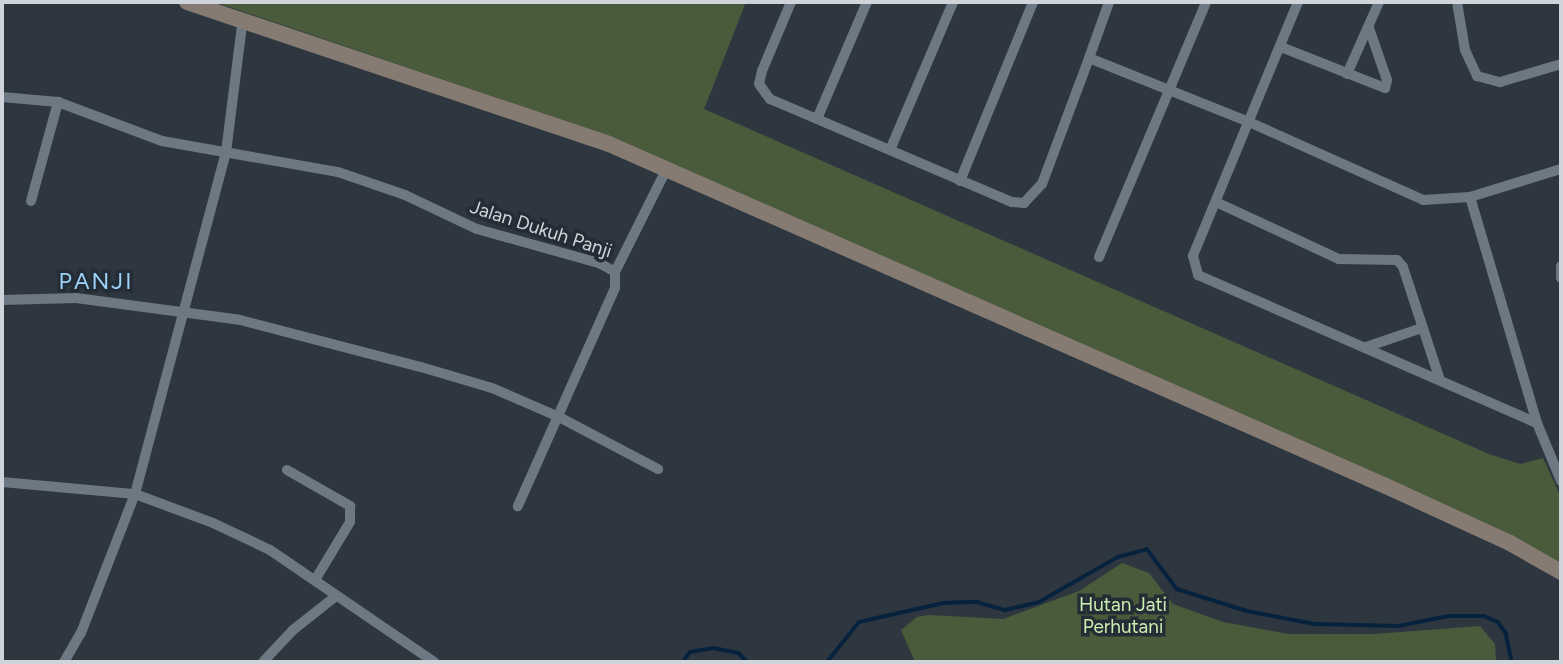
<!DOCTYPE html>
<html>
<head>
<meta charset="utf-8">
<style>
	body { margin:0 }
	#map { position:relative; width:1563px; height:664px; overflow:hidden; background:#2e3740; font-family:Figtree,sans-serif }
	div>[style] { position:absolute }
	.green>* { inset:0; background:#495b3b }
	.stream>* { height:3.5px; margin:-1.75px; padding:0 1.75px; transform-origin:1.75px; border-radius:1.75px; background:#06223c }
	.minor>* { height:10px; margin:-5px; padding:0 5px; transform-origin:5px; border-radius:5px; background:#6d7882 }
	.secondary>* { height:16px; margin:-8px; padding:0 8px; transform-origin:8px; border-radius:8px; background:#857b72 }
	span { translate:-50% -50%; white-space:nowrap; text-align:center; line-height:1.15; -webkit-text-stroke:7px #242d36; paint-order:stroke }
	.street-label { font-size:19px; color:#ced4d9 }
	.park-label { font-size:19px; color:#cbeeb1 }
	.quarter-label { font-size:23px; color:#9ad2f9; letter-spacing:2px }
	.frame { position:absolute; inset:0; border:4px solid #ced4d9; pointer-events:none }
</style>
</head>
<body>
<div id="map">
	<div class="green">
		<i style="clip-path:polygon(215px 2px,746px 2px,704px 109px,1489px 454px,1520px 464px,1543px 458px,1561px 497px,1561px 563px,1513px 536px,1389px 479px,612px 137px)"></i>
		<i style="clip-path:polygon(1122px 563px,1149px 573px,1173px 604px,1223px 622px,1289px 634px,1375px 634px,1480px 626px,1495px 644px,1496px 662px,915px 662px,901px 630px,917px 617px,929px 615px,1003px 619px,1079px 591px)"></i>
	</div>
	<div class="stream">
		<i style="left:683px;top:662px;width:12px;rotate:-55deg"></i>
		<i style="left:690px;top:652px;width:23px;rotate:-10deg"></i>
		<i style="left:713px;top:648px;width:26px;rotate:11deg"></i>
		<i style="left:739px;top:653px;width:12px;rotate:48deg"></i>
		<i style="left:827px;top:662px;width:51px;rotate:-51.3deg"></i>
		<i style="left:859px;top:622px;width:86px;rotate:-12.7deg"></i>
		<i style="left:943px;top:603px;width:34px;rotate:-2deg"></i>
		<i style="left:977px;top:602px;width:29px;rotate:16deg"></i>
		<i style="left:1005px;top:610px;width:35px;rotate:-13deg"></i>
		<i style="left:1039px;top:602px;width:91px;rotate:-29.7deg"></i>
		<i style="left:1118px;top:557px;width:30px;rotate:-15deg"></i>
		<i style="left:1147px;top:549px;width:50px;rotate:53.1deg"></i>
		<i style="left:1177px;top:589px;width:73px;rotate:17.4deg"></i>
		<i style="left:1247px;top:611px;width:69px;rotate:10.8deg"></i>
		<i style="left:1315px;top:624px;width:84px;rotate:1.4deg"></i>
		<i style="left:1399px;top:626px;width:50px;rotate:-11.5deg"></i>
		<i style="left:1448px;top:616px;width:36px"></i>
		<i style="left:1484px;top:616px;width:15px;rotate:23deg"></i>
		<i style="left:1498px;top:622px;width:14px;rotate:54deg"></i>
		<i style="left:1506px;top:633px;width:30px;rotate:78deg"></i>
	</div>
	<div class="minor">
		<i style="left:791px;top:2px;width:75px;rotate:112.8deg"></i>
		<i style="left:762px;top:71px;width:13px;rotate:103deg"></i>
		<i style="left:759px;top:84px;width:19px;rotate:54deg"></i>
		<i style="left:770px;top:99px;width:263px;rotate:23.1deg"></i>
		<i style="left:1012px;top:202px;width:12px;rotate:5deg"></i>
		<i style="left:1024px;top:203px;width:26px;rotate:-47deg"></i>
		<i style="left:1042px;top:184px;width:134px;rotate:-69.5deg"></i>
		<i style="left:1089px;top:58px;width:172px;rotate:21.8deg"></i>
		<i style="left:1249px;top:122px;width:191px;rotate:24.1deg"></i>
		<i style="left:1423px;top:200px;width:47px;rotate:-3.7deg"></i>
		<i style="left:1470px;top:197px;width:95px;rotate:-17.1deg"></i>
		<i style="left:1298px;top:2px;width:275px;rotate:112.5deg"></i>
		<i style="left:1193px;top:256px;width:20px;rotate:75deg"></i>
		<i style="left:1198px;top:275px;width:370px;rotate:23.6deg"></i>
		<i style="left:1537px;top:423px;width:236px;rotate:-106.5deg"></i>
		<i style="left:1457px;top:2px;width:49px;rotate:80.5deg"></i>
		<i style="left:1465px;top:50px;width:29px;rotate:65deg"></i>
		<i style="left:1477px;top:76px;width:24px;rotate:15deg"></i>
		<i style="left:1500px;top:82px;width:64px;rotate:-16.4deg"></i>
		<i style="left:1281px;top:47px;width:112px;rotate:21.5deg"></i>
		<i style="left:1385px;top:88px;width:8px;rotate:-76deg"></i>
		<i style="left:1387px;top:80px;width:55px;rotate:-109.1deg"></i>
		<i style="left:1089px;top:58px;width:59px;rotate:-70.3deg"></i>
		<i style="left:1347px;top:74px;width:79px;rotate:-66deg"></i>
		<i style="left:2px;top:97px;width:56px;rotate:5.1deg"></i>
		<i style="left:58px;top:102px;width:111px;rotate:20.6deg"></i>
		<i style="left:162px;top:141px;width:179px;rotate:10deg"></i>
		<i style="left:338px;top:172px;width:71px;rotate:18.9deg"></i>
		<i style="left:405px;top:195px;width:80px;rotate:25.3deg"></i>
		<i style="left:477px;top:229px;width:127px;rotate:15.6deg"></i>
		<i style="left:599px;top:263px;width:18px;rotate:29deg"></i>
		<i style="left:615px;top:272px;width:16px;rotate:90deg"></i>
		<i style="left:615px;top:288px;width:239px;rotate:114deg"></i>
		<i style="left:817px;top:119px;width:127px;rotate:-66.9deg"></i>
		<i style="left:890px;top:150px;width:161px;rotate:-66.9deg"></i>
		<i style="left:960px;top:181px;width:193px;rotate:-67.8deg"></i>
		<i style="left:31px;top:201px;width:103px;rotate:-74.7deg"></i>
		<i style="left:1216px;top:202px;width:136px;rotate:24.9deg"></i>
		<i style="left:1339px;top:259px;width:58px;rotate:1deg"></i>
		<i style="left:1397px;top:260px;width:9px;rotate:49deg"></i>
		<i style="left:1403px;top:267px;width:119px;rotate:71.9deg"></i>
		<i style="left:1099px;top:257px;width:277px;rotate:-67.2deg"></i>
		<i style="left:1561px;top:266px;width:12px;rotate:90deg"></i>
		<i style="left:615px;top:272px;width:114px;rotate:-63.4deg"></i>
		<i style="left:2px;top:300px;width:74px;rotate:-1.5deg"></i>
		<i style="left:76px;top:298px;width:165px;rotate:7.6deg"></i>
		<i style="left:240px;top:320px;width:187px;rotate:14.6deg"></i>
		<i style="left:421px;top:367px;width:74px;rotate:16.5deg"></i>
		<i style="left:492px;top:388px;width:73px;rotate:23.4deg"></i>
		<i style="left:559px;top:417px;width:112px;rotate:27.7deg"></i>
		<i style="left:1366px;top:347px;width:59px;rotate:-18.7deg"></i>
		<i style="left:1537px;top:423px;width:63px;rotate:67.5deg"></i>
		<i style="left:287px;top:470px;width:73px;rotate:29.7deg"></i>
		<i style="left:350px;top:506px;width:16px;rotate:90deg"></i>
		<i style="left:350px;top:522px;width:68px;rotate:121.1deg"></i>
		<i style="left:2px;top:482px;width:134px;rotate:5.2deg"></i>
		<i style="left:135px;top:494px;width:83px;rotate:20.4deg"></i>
		<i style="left:213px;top:523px;width:63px;rotate:25.3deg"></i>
		<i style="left:270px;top:550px;width:199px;rotate:34.3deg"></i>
		<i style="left:64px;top:662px;width:34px;rotate:-60deg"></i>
		<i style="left:81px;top:633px;width:149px;rotate:-68.8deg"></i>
		<i style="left:135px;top:494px;width:354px;rotate:-75.1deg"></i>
		<i style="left:226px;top:152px;width:135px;rotate:-82.8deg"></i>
		<i style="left:263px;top:662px;width:44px;rotate:-46.8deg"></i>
		<i style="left:293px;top:630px;width:55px;rotate:-38.3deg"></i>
	</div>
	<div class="secondary">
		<i style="left:187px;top:2px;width:445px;rotate:18.6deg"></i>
		<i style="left:609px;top:144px;width:849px;rotate:23.76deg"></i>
		<i style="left:1386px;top:486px;width:136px;rotate:24.7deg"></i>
		<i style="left:1510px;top:543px;width:59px;rotate:29.6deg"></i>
	</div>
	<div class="street-label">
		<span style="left:541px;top:229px;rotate:18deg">Jalan Dukuh Panji</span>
	</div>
	<div class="park-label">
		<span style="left:1123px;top:616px">Hutan Jati<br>Perhutani</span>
	</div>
	<div class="quarter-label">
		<span style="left:96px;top:281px">PANJI</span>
	</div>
	<div class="frame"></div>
</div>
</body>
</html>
